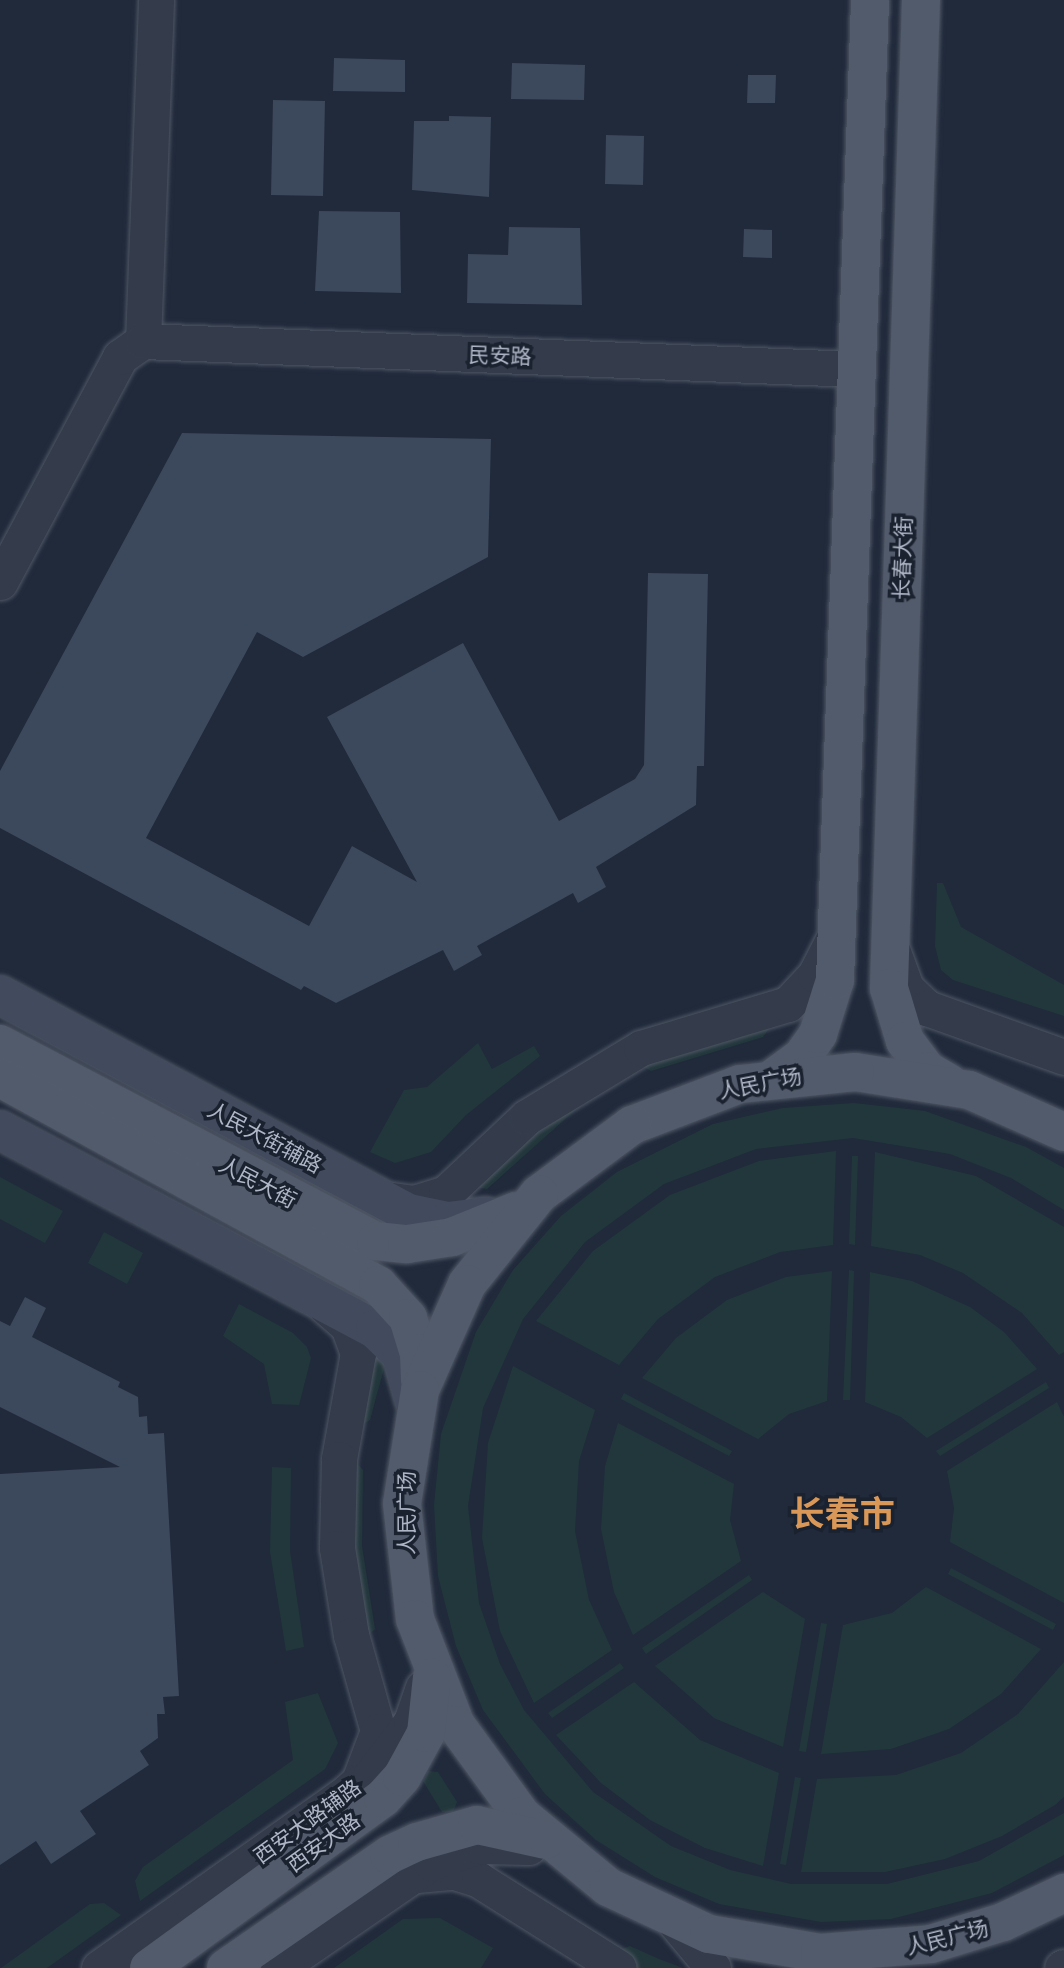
<!DOCTYPE html>
<html>
<head>
<meta charset="utf-8">
<style>
	body { margin:0 }
	#map { position:relative; width:1064px; height:1968px; overflow:hidden; background:#202a3b; font-family:"Asap Condensed","Noto Sans SC",sans-serif }
	div>[style] { position:absolute }
	.green>* { inset:0; background:#22373c }
	.building>* { inset:0; background:#3c485b }
	.roads { filter:drop-shadow(0 0 2px #4f5765) drop-shadow(0 0 2px #4f5765) }
	.tertiary>* { height:35px; margin:-17.5px; padding:0 17.5px; transform-origin:17.5px; border-radius:17.5px; background:#343c4b }
	.secondary>* { height:38px; margin:-19px; padding:0 19px; transform-origin:19px; border-radius:19px; background:#424b5e }
	.primary>* { height:38px; margin:-19px; padding:0 19px; transform-origin:19px; border-radius:19px; background:#525b6b }
	span { translate:-50% -50%; white-space:nowrap; text-align:center; line-height:1.15; -webkit-text-stroke:7px #1a212f; paint-order:stroke }
	.street-label { font-size:21px; color:#afb7c7 }
	.town-label { font-size:35px; color:#d99758; font-weight:700 }
</style>
</head>
<body>
<div id="map">
	<div class="green">
		<i style="clip-path:polygon(937px 883px,943px 883px,961px 927px,1064px 985px,1064px 1016px,953px 980px,941px 970px,935px 946px)"></i>
		<i style="clip-path:polygon(771px 1026px,763px 1037px,651px 1071px,640px 1065px)"></i>
		<i style="clip-path:polygon(478px 1043px,492px 1069px,534px 1046px,540px 1056px,466px 1115px,431px 1152px,395px 1163px,370px 1152px,404px 1090px,427px 1087px)"></i>
		<i style="clip-path:polygon(854px 1103px,925px 1111px,1026px 1147px,1064px 1168px,1064px 1210px,1011px 1178px,950px 1154px,853px 1138px,756px 1149px,664px 1184px,585px 1242px,523px 1319px,483px 1408px,468px 1506px,479px 1603px,500px 1664px,524px 1710px,593px 1792px,671px 1846px,730px 1870px,791px 1884px,887px 1884px,979px 1861px,1064px 1813px,1064px 1855px,992px 1893px,891px 1919px,821px 1922px,719px 1904px,655px 1877px,596px 1840px,545px 1794px,483px 1710px,456px 1646px,438px 1576px,434px 1505px,441px 1434px,476px 1332px,513px 1270px,561px 1216px,617px 1172px,713px 1124px,783px 1108px)"></i>
		<i style="clip-path:polygon(582px 1104px,487px 1189px,474px 1187px,498px 1151px)"></i>
		<i style="clip-path:polygon(836px 1151px,833px 1245px,780px 1252px,715px 1277px,658px 1319px,619px 1365px,536px 1321px,593px 1251px,670px 1195px,759px 1161px)"></i>
		<i style="clip-path:polygon(875px 1152px,976px 1176px,1064px 1227px,1064px 1352px,1059px 1355px,1022px 1313px,963px 1273px,920px 1255px,871px 1246px)"></i>
		<i style="clip-path:polygon(852px 1156px,858px 1156px,855px 1245px,849px 1244px)"></i>
		<i style="clip-path:polygon(0 1177px,63px 1211px,45px 1243px,0 1219px)"></i>
		<i style="clip-path:polygon(104px 1232px,143px 1253px,127px 1284px,88px 1263px)"></i>
		<i style="clip-path:polygon(849px 1270px,854px 1271px,850px 1400px,843px 1400px)"></i>
		<i style="clip-path:polygon(832px 1271px,827px 1401px,789px 1414px,758px 1439px,642px 1378px,676px 1338px,727px 1300px,786px 1277px)"></i>
		<i style="clip-path:polygon(870px 1272px,912px 1281px,970px 1307px,1004px 1332px,1037px 1369px,927px 1438px,901px 1417px,865px 1402px)"></i>
		<i style="clip-path:polygon(239px 1304px,293px 1333px,307px 1347px,311px 1358px,299px 1405px,272px 1404px,264px 1364px,223px 1336px)"></i>
		<i style="clip-path:polygon(375px 1352px,386px 1361px,370px 1420px,359px 1426px)"></i>
		<i style="clip-path:polygon(513px 1366px,595px 1410px,579px 1461px,575px 1531px,589px 1600px,612px 1650px,534px 1703px,500px 1631px,482px 1538px,488px 1443px)"></i>
		<i style="clip-path:polygon(1046px 1382px,1049px 1388px,940px 1456px,936px 1451px)"></i>
		<i style="clip-path:polygon(624px 1393px,732px 1451px,729px 1456px,621px 1399px)"></i>
		<i style="clip-path:polygon(1057px 1402px,1064px 1417px,1064px 1603px,950px 1542px,954px 1508px,947px 1471px)"></i>
		<i style="clip-path:polygon(618px 1423px,734px 1484px,730px 1520px,741px 1561px,633px 1635px,614px 1592px,601px 1529px,605px 1466px)"></i>
		<i style="clip-path:polygon(355px 1461px,363px 1470px,362px 1546px,375px 1629px,365px 1638px,346px 1469px)"></i>
		<i style="clip-path:polygon(272px 1467px,291px 1468px,290px 1551px,304px 1647px,286px 1651px,270px 1552px)"></i>
		<i style="clip-path:polygon(951px 1568px,1056px 1624px,1053px 1630px,948px 1574px)"></i>
		<i style="clip-path:polygon(749px 1575px,752px 1580px,646px 1654px,642px 1648px)"></i>
		<i style="clip-path:polygon(926px 1587px,1041px 1649px,1001px 1694px,949px 1729px,891px 1749px,821px 1754px,843px 1625px,892px 1613px)"></i>
		<i style="clip-path:polygon(763px 1592px,805px 1619px,783px 1747px,714px 1718px,655px 1666px)"></i>
		<i style="clip-path:polygon(821px 1623px,827px 1624px,806px 1752px,799px 1751px)"></i>
		<i style="clip-path:polygon(1064px 1662px,1064px 1797px,1055px 1805px,1002px 1836px,945px 1859px,885px 1872px,801px 1872px,817px 1779px,896px 1775px,961px 1753px,1018px 1714px)"></i>
		<i style="clip-path:polygon(620px 1663px,624px 1668px,552px 1718px,548px 1713px)"></i>
		<i style="clip-path:polygon(634px 1682px,700px 1740px,779px 1773px,763px 1866px,705px 1848px,650px 1820px,601px 1783px,556px 1735px)"></i>
		<i style="clip-path:polygon(318px 1693px,338px 1743px,325px 1769px,140px 1901px,135px 1881px,143px 1867px,293px 1760px,285px 1702px)"></i>
		<i style="clip-path:polygon(428px 1771px,438px 1772px,457px 1802px,453px 1812px,442px 1812px,423px 1781px)"></i>
		<i style="clip-path:polygon(795px 1777px,801px 1778px,786px 1865px,780px 1864px)"></i>
		<i style="clip-path:polygon(104px 1903px,121px 1915px,47px 1968px,1px 1968px,90px 1904px)"></i>
		<i style="clip-path:polygon(440px 1918px,493px 1948px,481px 1968px,334px 1968px,403px 1919px)"></i>
		<i style="clip-path:polygon(630px 1946px,659px 1959px,683px 1968px,636px 1968px,622px 1949px)"></i>
	</div>
	<div class="building">
		<i style="clip-path:polygon(334px 58px,405px 60px,405px 92px,333px 91px)"></i>
		<i style="clip-path:polygon(512px 63px,585px 65px,584px 100px,511px 99px)"></i>
		<i style="clip-path:polygon(748px 75px,776px 75px,775px 103px,747px 103px)"></i>
		<i style="clip-path:polygon(273px 100px,325px 101px,323px 196px,271px 195px)"></i>
		<i style="clip-path:polygon(449px 116px,491px 117px,489px 197px,412px 190px,414px 121px,449px 121px)"></i>
		<i style="clip-path:polygon(606px 135px,644px 136px,643px 185px,605px 184px)"></i>
		<i style="clip-path:polygon(319px 211px,400px 212px,401px 293px,315px 291px)"></i>
		<i style="clip-path:polygon(509px 227px,580px 228px,582px 305px,467px 303px,468px 254px,508px 255px)"></i>
		<i style="clip-path:polygon(744px 229px,772px 230px,772px 258px,743px 257px)"></i>
		<i style="clip-path:polygon(182px 433px,491px 439px,488px 557px,303px 657px,257px 632px,146px 838px,309px 926px,352px 846px,417px 882px,327px 717px,463px 643px,559px 821px,635px 779px,644px 765px,648px 573px,708px 574px,704px 766px,697px 766px,696px 805px,596px 867px,606px 887px,578px 903px,573px 893px,477px 946px,482px 955px,454px 971px,443px 950px,336px 1003px,304px 986px,301px 990px,0 828px,0 771px)"></i>
		<i style="clip-path:polygon(25px 1297px,46px 1308px,32px 1337px,120px 1382px,118px 1387px,138px 1397px,139px 1417px,147px 1416px,148px 1434px,164px 1433px,179px 1696px,163px 1697px,165px 1714px,157px 1714px,158px 1738px,140px 1751px,149px 1765px,80px 1811px,96px 1834px,51px 1864px,36px 1841px,0 1865px,0 1474px,120px 1467px,0 1407px,0 1321px,10px 1326px)"></i>
		<i style="clip-path:polygon(838px 1498px,857px 1508px,846px 1527px,828px 1516px)"></i>
	</div>
	<div class="roads">
		<div class="tertiary">
			<i style="left:143px;top:341px;width:341px;rotate:-87.8deg"></i>
			<i style="left:0;top:582px;width:255px;rotate:-61.9deg"></i>
			<i style="left:120px;top:357px;width:28px;rotate:-35deg"></i>
			<i style="left:143px;top:341px;width:715px;rotate:2.25deg"></i>
			<i style="left:893px;top:952px;width:38px;rotate:70deg"></i>
			<i style="left:906px;top:988px;width:29px;rotate:44deg"></i>
			<i style="left:927px;top:1008px;width:145px;rotate:19.7deg"></i>
			<i style="left:385px;top:1199px;width:29px;rotate:8deg"></i>
			<i style="left:414px;top:1203px;width:34px;rotate:-17deg"></i>
			<i style="left:446px;top:1193px;width:111px;rotate:-43.2deg"></i>
			<i style="left:527px;top:1117px;width:133px;rotate:-31.2deg"></i>
			<i style="left:641px;top:1048px;width:153px;rotate:-16.7deg"></i>
			<i style="left:788px;top:1004px;width:40px;rotate:-47deg"></i>
			<i style="left:815px;top:975px;width:48px;rotate:-62.9deg"></i>
			<i style="left:324px;top:1305px;width:32px;rotate:41deg"></i>
			<i style="left:348px;top:1326px;width:29px;rotate:70deg"></i>
			<i style="left:358px;top:1353px;width:108px;rotate:100.2deg"></i>
			<i style="left:339px;top:1459px;width:89px;rotate:91.3deg"></i>
			<i style="left:337px;top:1548px;width:88px;rotate:80.9deg"></i>
			<i style="left:351px;top:1635px;width:100px;rotate:74.3deg"></i>
			<i style="left:378px;top:1731px;width:53px;rotate:110.8deg"></i>
			<i style="left:359px;top:1781px;width:25px;rotate:137deg"></i>
			<i style="left:417px;top:1875px;width:38px;rotate:-5deg"></i>
			<i style="left:455px;top:1872px;width:25px;rotate:18deg"></i>
			<i style="left:479px;top:1880px;width:165px;rotate:32.2deg"></i>
			<i style="left:674px;top:1921px;width:61px;rotate:50.3deg"></i>
			<i style="left:99px;top:1968px;width:332px;rotate:-35.3deg"></i>
			<i style="left:370px;top:1776px;width:68px;rotate:-52.8deg"></i>
			<i style="left:411px;top:1722px;width:36px;rotate:-71deg"></i>
			<i style="left:278px;top:1968px;width:186px;rotate:-34.5deg"></i>
			<i style="left:431px;top:1863px;width:51px;rotate:-19.5deg"></i>
			<i style="left:479px;top:1846px;width:50px;rotate:1.1deg"></i>
			<i style="left:1062px;top:1968px;width:2px;rotate:-27deg"></i>
		</div>
		<div class="secondary">
			<i style="left:0;top:995px;width:463px;rotate:28.1deg"></i>
			<i style="left:408px;top:1213px;width:41px;rotate:11.3deg"></i>
			<i style="left:448px;top:1221px;width:38px;rotate:-7deg"></i>
			<i style="left:0;top:1130px;width:425px;rotate:28deg"></i>
			<i style="left:375px;top:1329px;width:36px;rotate:44deg"></i>
			<i style="left:401px;top:1354px;width:48px;rotate:74.2deg"></i>
		</div>
		<div class="primary">
			<i style="left:921px;top:0;width:989px;rotate:91.86deg"></i>
			<i style="left:889px;top:988px;width:55px;rotate:73.2deg"></i>
			<i style="left:905px;top:1041px;width:38px;rotate:53deg"></i>
			<i style="left:928px;top:1071px;width:24px;rotate:30deg"></i>
			<i style="left:0;top:1044px;width:424px;rotate:27.7deg"></i>
			<i style="left:376px;top:1241px;width:31px;rotate:6deg"></i>
			<i style="left:407px;top:1244px;width:46px;rotate:-8.8deg"></i>
			<i style="left:452px;top:1237px;width:69px;rotate:-22.1deg"></i>
			<i style="left:0;top:1078px;width:431px;rotate:28.7deg"></i>
			<i style="left:378px;top:1285px;width:45px;rotate:47.7deg"></i>
			<i style="left:408px;top:1318px;width:37px;rotate:73deg"></i>
			<i style="left:419px;top:1353px;width:27px;rotate:88deg"></i>
			<i style="left:773px;top:1078px;width:36px;rotate:-36deg"></i>
			<i style="left:802px;top:1057px;width:28px;rotate:-55deg"></i>
			<i style="left:818px;top:1034px;width:57px;rotate:-72.5deg"></i>
			<i style="left:835px;top:980px;width:981px;rotate:-87.95deg"></i>
			<i style="left:1064px;top:1132px;width:104px;rotate:-156.1deg"></i>
			<i style="left:969px;top:1090px;width:115px;rotate:-171deg"></i>
			<i style="left:855px;top:1072px;width:116px;rotate:174deg"></i>
			<i style="left:740px;top:1084px;width:116px;rotate:159.2deg"></i>
			<i style="left:632px;top:1125px;width:116px;rotate:143.4deg"></i>
			<i style="left:539px;top:1194px;width:115px;rotate:128.7deg"></i>
			<i style="left:467px;top:1284px;width:116px;rotate:113.9deg"></i>
			<i style="left:420px;top:1390px;width:115px;rotate:99deg"></i>
			<i style="left:402px;top:1504px;width:116px;rotate:83.6deg"></i>
			<i style="left:415px;top:1619px;width:114px;rotate:68.9deg"></i>
			<i style="left:456px;top:1725px;width:112px;rotate:54deg"></i>
			<i style="left:522px;top:1816px;width:112px;rotate:39.5deg"></i>
			<i style="left:608px;top:1887px;width:111px;rotate:25deg"></i>
			<i style="left:709px;top:1934px;width:113px;rotate:9.7deg"></i>
			<i style="left:820px;top:1953px;width:111px;rotate:-4.6deg"></i>
			<i style="left:931px;top:1944px;width:75px;rotate:-17deg"></i>
			<i style="left:1003px;top:1922px;width:68px;rotate:-25.4deg"></i>
			<i style="left:149px;top:1968px;width:289px;rotate:-36deg"></i>
			<i style="left:383px;top:1798px;width:28px;rotate:-48deg"></i>
			<i style="left:402px;top:1777px;width:50px;rotate:-61.4deg"></i>
			<i style="left:426px;top:1733px;width:56px;rotate:-83.9deg"></i>
			<i style="left:226px;top:1968px;width:198px;rotate:-34.7deg"></i>
			<i style="left:389px;top:1855px;width:31px;rotate:-25deg"></i>
			<i style="left:417px;top:1842px;width:62px;rotate:-15.8deg"></i>
			<i style="left:477px;top:1825px;width:70px;rotate:12.4deg"></i>
		</div>
	</div>
	<div class="street-label">
		<span style="left:500px;top:355px;rotate:2deg">民安路</span>
		<span style="left:902px;top:558px;rotate:-88deg">长春大街</span>
		<span style="left:760px;top:1083px;rotate:-11deg">人民广场</span>
		<span style="left:265px;top:1137px;rotate:28deg">人民大街辅路</span>
		<span style="left:258px;top:1182px;rotate:28deg">人民大街</span>
		<span style="left:406px;top:1513px;rotate:-90deg">人民广场</span>
		<span style="left:307px;top:1821px;rotate:-36deg">西安大路辅路</span>
		<span style="left:323px;top:1842px;rotate:-36deg">西安大路</span>
		<span style="left:947px;top:1937px;rotate:-14deg">人民广场</span>
	</div>
	<div class="town-label">
		<span style="left:842px;top:1513px">长春市</span>
	</div>
</div>
</body>
</html>
